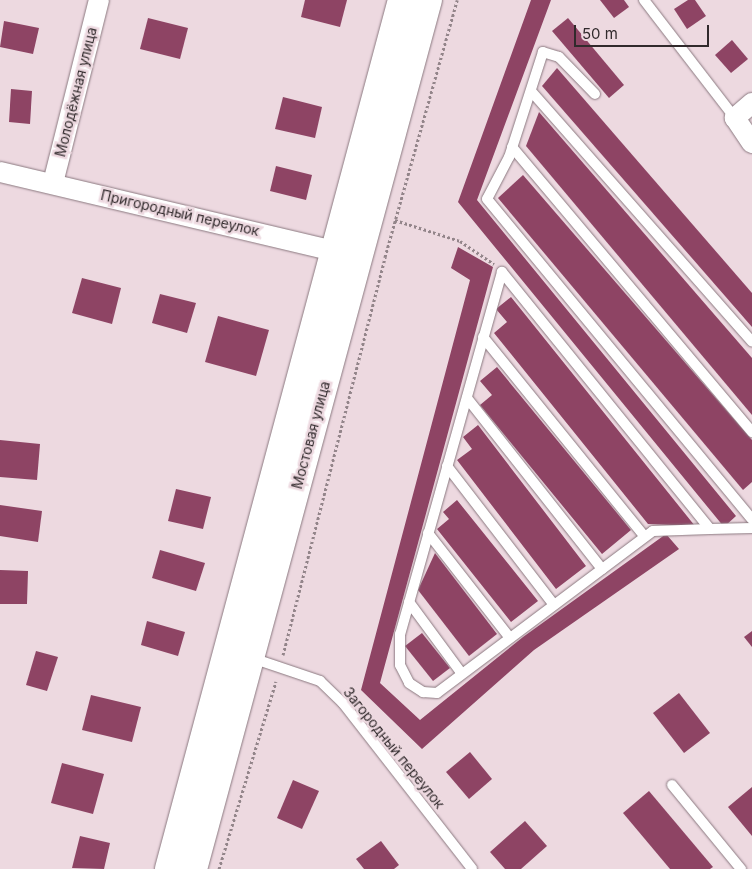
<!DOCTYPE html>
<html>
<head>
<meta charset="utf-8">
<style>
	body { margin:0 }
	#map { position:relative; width:752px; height:869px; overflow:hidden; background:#edd9e0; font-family:Inter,sans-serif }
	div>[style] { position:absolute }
	.building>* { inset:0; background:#8e4464 }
	.path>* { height:3px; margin-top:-1.5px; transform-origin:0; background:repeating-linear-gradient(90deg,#93858a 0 2.5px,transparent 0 5px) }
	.roads { filter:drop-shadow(0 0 1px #8b7980) drop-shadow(0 0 1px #8b7980) }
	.lane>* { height:10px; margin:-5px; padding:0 5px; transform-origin:5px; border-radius:5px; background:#fff }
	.street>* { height:20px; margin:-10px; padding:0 10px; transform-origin:10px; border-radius:10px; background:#fff }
	.secondary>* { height:28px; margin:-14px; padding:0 14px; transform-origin:14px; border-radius:14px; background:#fff }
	span { translate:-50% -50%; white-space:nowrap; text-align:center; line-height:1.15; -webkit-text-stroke:5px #edd9e0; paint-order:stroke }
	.street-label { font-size:14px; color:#312a2c }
	.scale { position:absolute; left:574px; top:25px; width:135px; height:22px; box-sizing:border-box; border:2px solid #312a2c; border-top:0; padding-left:6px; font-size:15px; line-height:18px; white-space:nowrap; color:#312a2c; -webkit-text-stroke:4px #edd9e0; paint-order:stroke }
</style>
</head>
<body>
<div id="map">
	<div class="building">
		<i style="clip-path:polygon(305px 0,347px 0,340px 27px,301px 17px)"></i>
		<i style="clip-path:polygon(531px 0,551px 0,477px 200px,736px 516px,724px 527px,458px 202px)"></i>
		<i style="clip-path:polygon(600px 0,624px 0,629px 7px,614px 18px)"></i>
		<i style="clip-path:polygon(688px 0,695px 0,706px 16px,687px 29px,674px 9px)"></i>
		<i style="clip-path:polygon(148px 18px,188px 28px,180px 59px,140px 49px)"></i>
		<i style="clip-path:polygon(568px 18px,624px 85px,609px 98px,552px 31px)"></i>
		<i style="clip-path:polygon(4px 21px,39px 28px,33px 54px,0 47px)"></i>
		<i style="clip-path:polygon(732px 40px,748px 59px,731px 73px,715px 55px)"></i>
		<i style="clip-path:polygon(557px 68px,752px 293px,752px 327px,542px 86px)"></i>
		<i style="clip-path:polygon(11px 89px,32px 91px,30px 124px,9px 122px)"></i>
		<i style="clip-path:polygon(283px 97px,322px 107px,315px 138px,275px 129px)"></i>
		<i style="clip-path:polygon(539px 112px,752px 358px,752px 415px,526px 146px)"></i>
		<i style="clip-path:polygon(276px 166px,312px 175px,306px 200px,270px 191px)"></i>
		<i style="clip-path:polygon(523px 175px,752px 440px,752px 482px,743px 490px,498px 198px)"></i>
		<i style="clip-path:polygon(458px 247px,493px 267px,380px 683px,420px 720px,523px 637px,666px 534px,679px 549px,534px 650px,422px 749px,361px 690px,470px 280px,451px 268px)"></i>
		<i style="clip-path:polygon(82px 278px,121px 288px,112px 324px,72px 313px)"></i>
		<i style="clip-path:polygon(160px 294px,196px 303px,187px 333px,152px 323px)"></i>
		<i style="clip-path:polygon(511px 297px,695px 526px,648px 524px,494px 333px,507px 322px,496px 309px)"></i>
		<i style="clip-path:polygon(218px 316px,269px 330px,256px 376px,205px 362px)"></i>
		<i style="clip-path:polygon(497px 367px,631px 530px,602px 554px,480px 405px,492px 395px,480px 381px)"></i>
		<i style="clip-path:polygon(478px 425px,586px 566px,556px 589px,457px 460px,472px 449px,463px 437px)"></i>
		<i style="clip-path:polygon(0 440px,40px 444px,37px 480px,0 477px)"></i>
		<i style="clip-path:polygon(176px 489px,211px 497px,203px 529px,168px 521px)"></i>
		<i style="clip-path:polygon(457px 500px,538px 601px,511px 622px,437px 529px,449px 519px,443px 512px)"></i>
		<i style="clip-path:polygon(0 505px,42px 511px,38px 542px,0 536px)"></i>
		<i style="clip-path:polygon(160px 550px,205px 563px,196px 591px,152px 578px)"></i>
		<i style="clip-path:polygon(435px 553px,497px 634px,469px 656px,418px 590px)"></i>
		<i style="clip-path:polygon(0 570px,28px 571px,27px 604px,0 604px)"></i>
		<i style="clip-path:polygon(147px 621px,185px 632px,178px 656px,141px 645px)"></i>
		<i style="clip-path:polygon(752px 631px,752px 647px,744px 637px)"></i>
		<i style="clip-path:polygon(422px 633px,450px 668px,433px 681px,405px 646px)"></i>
		<i style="clip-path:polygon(36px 651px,58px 657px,47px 691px,26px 685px)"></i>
		<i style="clip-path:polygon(679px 693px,710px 733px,684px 753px,653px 713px)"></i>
		<i style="clip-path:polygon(91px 695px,141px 707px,132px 742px,82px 730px)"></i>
		<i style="clip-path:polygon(470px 752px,492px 779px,469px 799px,446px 772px)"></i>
		<i style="clip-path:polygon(62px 763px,104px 774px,93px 814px,51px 803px)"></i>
		<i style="clip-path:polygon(293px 780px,319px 791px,302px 829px,277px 818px)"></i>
		<i style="clip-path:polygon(752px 787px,752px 836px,728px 807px)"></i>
		<i style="clip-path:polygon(649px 791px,713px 867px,710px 869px,670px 869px,623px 813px)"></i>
		<i style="clip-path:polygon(525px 821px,547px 846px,521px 869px,505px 869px,490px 852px)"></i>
		<i style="clip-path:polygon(80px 836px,110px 843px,104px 869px,72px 868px)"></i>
		<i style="clip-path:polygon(381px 841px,399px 865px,394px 869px,364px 869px,356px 859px)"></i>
	</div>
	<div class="path">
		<i style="left:395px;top:220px;width:68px;rotate:17.9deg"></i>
		<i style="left:460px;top:241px;width:41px;rotate:34.1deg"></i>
		<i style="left:283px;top:655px;width:411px;rotate:-75.6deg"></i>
		<i style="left:385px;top:257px;width:267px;rotate:-74.3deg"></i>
		<i style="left:219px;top:869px;width:196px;rotate:-73.1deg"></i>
	</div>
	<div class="roads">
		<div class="lane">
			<i style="left:644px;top:0;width:149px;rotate:52.4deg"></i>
			<i style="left:531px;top:91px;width:334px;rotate:48.6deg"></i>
			<i style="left:595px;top:94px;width:52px;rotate:-134.2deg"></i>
			<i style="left:559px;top:57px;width:17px;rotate:-163deg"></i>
			<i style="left:543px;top:52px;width:110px;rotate:107.9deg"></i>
			<i style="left:509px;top:157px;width:47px;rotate:117.6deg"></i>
			<i style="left:487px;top:199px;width:415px;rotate:50.4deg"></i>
			<i style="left:512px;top:147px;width:373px;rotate:49.9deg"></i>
			<i style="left:483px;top:337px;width:257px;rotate:51deg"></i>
			<i style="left:467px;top:398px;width:218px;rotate:51.7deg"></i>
			<i style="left:447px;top:466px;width:175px;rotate:52.4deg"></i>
			<i style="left:710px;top:529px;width:331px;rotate:-129deg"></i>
			<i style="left:502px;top:272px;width:376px;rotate:105.7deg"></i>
			<i style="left:400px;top:634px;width:31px;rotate:90deg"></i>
			<i style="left:400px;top:665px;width:20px;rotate:63deg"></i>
			<i style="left:409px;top:683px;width:17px;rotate:33deg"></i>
			<i style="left:423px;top:692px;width:14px;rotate:4deg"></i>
			<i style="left:437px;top:693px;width:270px;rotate:-36.9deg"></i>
			<i style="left:653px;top:531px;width:57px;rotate:-2deg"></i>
			<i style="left:710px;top:529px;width:42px;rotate:-1.4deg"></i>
			<i style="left:428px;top:533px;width:133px;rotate:52deg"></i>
			<i style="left:409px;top:602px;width:89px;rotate:53.6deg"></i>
			<i style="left:252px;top:658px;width:72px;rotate:18.7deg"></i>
			<i style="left:320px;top:681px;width:32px;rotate:44deg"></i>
			<i style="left:343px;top:703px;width:210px;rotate:52.1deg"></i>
			<i style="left:672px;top:785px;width:109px;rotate:50.6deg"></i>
		</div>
		<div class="street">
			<i style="left:752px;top:103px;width:23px;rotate:139deg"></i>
			<i style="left:735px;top:118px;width:30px;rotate:56deg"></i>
			<i style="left:0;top:172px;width:358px;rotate:13.3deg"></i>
			<i style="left:53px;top:183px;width:189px;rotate:-75.9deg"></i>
		</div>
		<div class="secondary">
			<i style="left:169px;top:869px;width:900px;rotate:-74.99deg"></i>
			<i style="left:193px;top:869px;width:900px;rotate:-74.87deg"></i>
		</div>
	</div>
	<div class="street-label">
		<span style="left:76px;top:92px;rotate:-76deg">Молодёжная улица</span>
		<span style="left:180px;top:213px;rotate:13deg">Пригородный переулок</span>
		<span style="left:311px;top:435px;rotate:-75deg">Мостовая улица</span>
		<span style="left:394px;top:748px;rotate:51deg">Загородный переулок</span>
	</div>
	<div class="scale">50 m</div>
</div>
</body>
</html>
